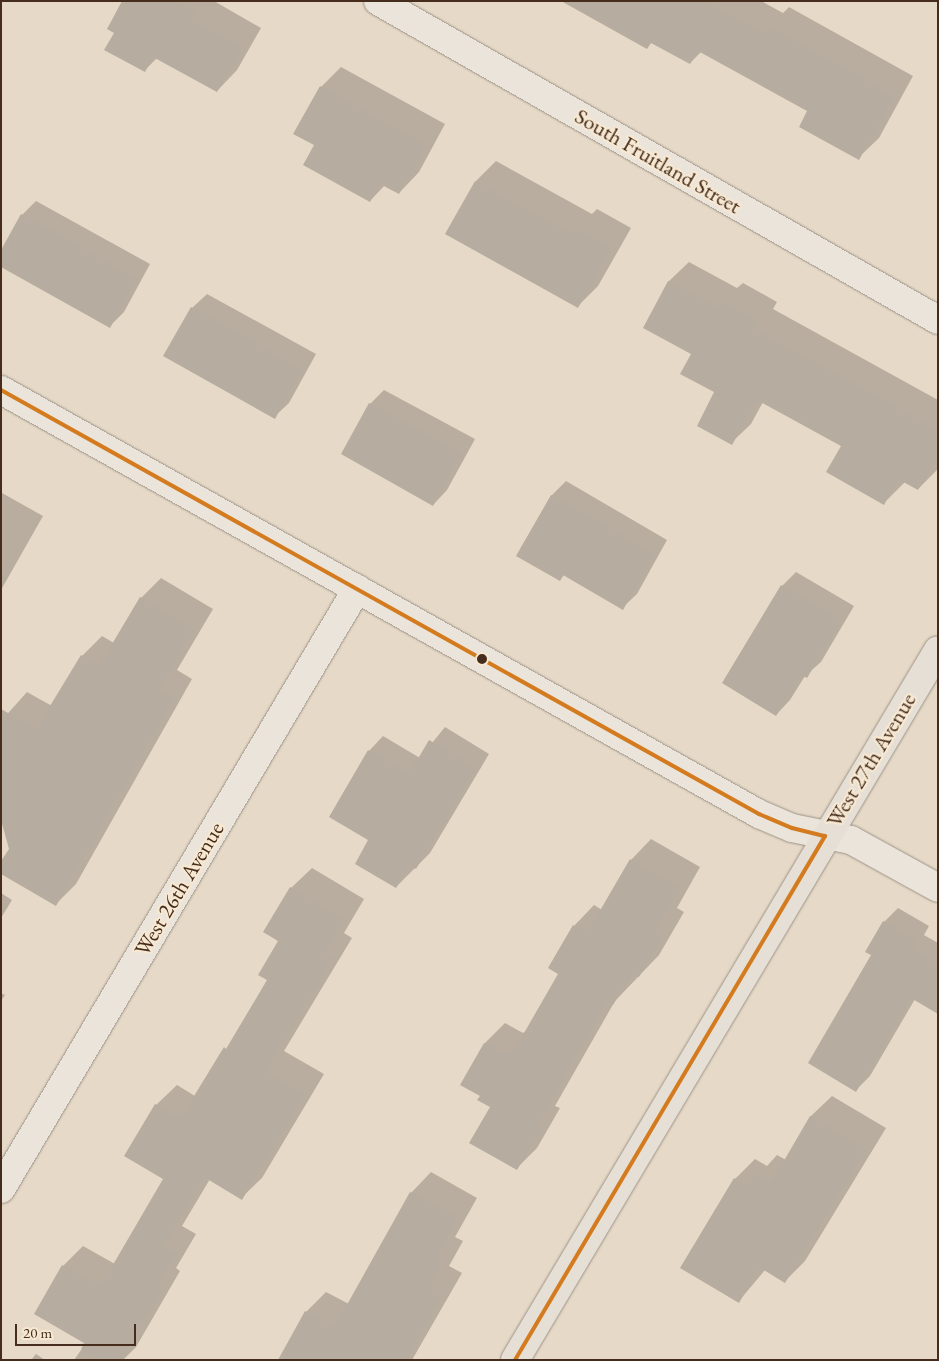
<!DOCTYPE html>
<html>
<head>
<meta charset="utf-8">
<style>
	body { margin:0 }
	#map { position:relative; width:939px; height:1361px; overflow:hidden; background:#e6d9c7; font-family:"EB Garamond",serif }
	div>[style] { position:absolute }
	.shadow>* { inset:0; background:#0003 }
	.building>* { inset:0; background:#b6ac9f }
	.roads { filter:drop-shadow(0 0 1px #9d9387) drop-shadow(0 0 1px #9d9387) }
	.minor>* { height:28px; margin:-14px; padding:0 14px; transform-origin:14px; border-radius:14px; background:#eae4db }
	.major>* { height:28px; margin:-14px; padding:0 14px; transform-origin:14px; border-radius:14px; background:#e6dfd5 }
	.bus-1>* { height:4px; margin:-2px; padding:0 2px; transform-origin:2px; border-radius:2px; background:#d37b1e }
	.dots>* { width:14px; height:14px; translate:-50% -50%; box-sizing:border-box; border:2px solid #f7e8d2; border-radius:50% }
	span { translate:-50% -50%; white-space:nowrap; text-align:center; line-height:1.15; -webkit-text-stroke:4.5px #f7e8d2; paint-order:stroke }
	.street-label { font-size:22px; color:#452c1c }
	.frame { position:absolute; inset:0; border:2px solid #452c1c; pointer-events:none }
	.scale { position:absolute; left:15px; top:1324px; width:121px; height:22px; box-sizing:border-box; border:2px solid #452c1c; border-top:0; padding-left:6px; font-size:15px; line-height:18px; white-space:nowrap; color:#452c1c; -webkit-text-stroke:4px #f7e8d2; paint-order:stroke }
</style>
</head>
<body>
<div id="map">
	<div class="shadow">
		<i style="clip-path:polygon(124px 1px,214px 1px,261px 28px,237px 70px,217px 91px,157px 58px,144px 71px,115px 32px)"></i>
		<i style="clip-path:polygon(579px 1px,761px 1px,783px 13px,789px 7px,913px 76px,879px 138px,858px 158px,809px 111px,702px 51px,690px 63px,652px 42px,647px 47px)"></i>
		<i style="clip-path:polygon(341px 67px,445px 124px,419px 172px,399px 193px,385px 185px,370px 201px,316px 145px,321px 87px)"></i>
		<i style="clip-path:polygon(496px 161px,592px 214px,597px 209px,631px 228px,598px 286px,578px 306px,447px 234px,476px 181px)"></i>
		<i style="clip-path:polygon(36px 201px,150px 264px,124px 312px,110px 326px,22px 215px)"></i>
		<i style="clip-path:polygon(689px 262px,737px 288px,743px 283px,777px 302px,773px 309px,938px 400px,938px 469px,918px 489px,905px 482px,884px 503px,842px 446px,763px 402px,751px 424px,731px 443px,716px 392px,693px 353px,644px 327px,669px 281px)"></i>
		<i style="clip-path:polygon(207px 294px,316px 354px,289px 403px,274px 417px,165px 356px,192px 308px)"></i>
		<i style="clip-path:polygon(384px 390px,475px 439px,447px 490px,433px 505px,370px 404px)"></i>
		<i style="clip-path:polygon(566px 481px,667px 540px,637px 594px,622px 608px,564px 575px,560px 580px,517px 555px,552px 495px)"></i>
		<i style="clip-path:polygon(2px 493px,43px 516px,1px 590px,1px 495px)"></i>
		<i style="clip-path:polygon(796px 572px,854px 606px,821px 662px,805px 676px,790px 700px,776px 715px,782px 586px)"></i>
		<i style="clip-path:polygon(161px 578px,213px 609px,177px 670px,192px 679px,76px 884px,56px 904px,10px 849px,1px 721px,27px 692px,52px 706px,82px 656px,102px 636px,114px 643px,141px 598px)"></i>
		<i style="clip-path:polygon(445px 727px,489px 754px,430px 853px,396px 887px,370px 840px,369px 751px,383px 736px,420px 758px)"></i>
		<i style="clip-path:polygon(651px 839px,700px 867px,677px 908px,684px 912px,659px 955px,615px 1001px,555px 1106px,560px 1108px,537px 1148px,517px 1168px,491px 1107px,481px 1096px,461px 1084px,485px 1043px,505px 1023px,523px 1033px,526px 1031px,560px 973px,574px 926px,594px 905px,602px 910px,631px 860px)"></i>
		<i style="clip-path:polygon(312px 868px,364px 899px,344px 933px,352px 938px,284px 1051px,324px 1074px,262px 1178px,241px 1198px,210px 1179px,182px 1226px,196px 1234px,176px 1268px,180px 1271px,136px 1347px,123px 1360px,74px 1360px,86px 1343px,63px 1266px,83px 1246px,115px 1264px,165px 1179px,156px 1105px,177px 1085px,195px 1096px,233px 1040px,269px 979px,291px 888px)"></i>
		<i style="clip-path:polygon(1px 893px,12px 900px,1px 918px)"></i>
		<i style="clip-path:polygon(898px 908px,929px 926px,924px 935px,938px 943px,938px 1013px,915px 999px,870px 1076px,856px 1090px,873px 954px,884px 922px)"></i>
		<i style="clip-path:polygon(1px 993px,5px 995px,1px 1001px)"></i>
		<i style="clip-path:polygon(832px 1096px,886px 1128px,805px 1261px,785px 1281px,765px 1270px,739px 1301px,735px 1179px,755px 1159px,767px 1166px,777px 1155px,786px 1160px,811px 1116px)"></i>
		<i style="clip-path:polygon(431px 1172px,477px 1198px,455px 1237px,463px 1241px,449px 1266px,462px 1273px,412px 1360px,279px 1360px,306px 1312px,326px 1292px,349px 1304px,411px 1193px)"></i>
		<i style="clip-path:polygon(36px 1354px,45px 1360px,31px 1360px)"></i>
	</div>
	<div class="building">
		<i style="clip-path:polygon(122px 1px,175px 1px,195px 12px,191px 20px,242px 48px,217px 92px,153px 57px,145px 72px,104px 50px,114px 33px,107px 29px)"></i>
		<i style="clip-path:polygon(561px 1px,704px 1px,764px 34px,768px 26px,894px 96px,859px 160px,799px 127px,807px 111px,698px 51px,690px 64px,651px 43px,647px 49px)"></i>
		<i style="clip-path:polygon(320px 86px,426px 145px,399px 194px,380px 184px,370px 202px,303px 165px,314px 145px,293px 134px)"></i>
		<i style="clip-path:polygon(475px 181px,573px 235px,576px 229px,611px 248px,578px 308px,445px 234px)"></i>
		<i style="clip-path:polygon(21px 214px,137px 279px,110px 328px,1px 267px,1px 250px)"></i>
		<i style="clip-path:polygon(668px 281px,719px 308px,722px 302px,758px 322px,754px 329px,938px 430px,938px 456px,918px 490px,898px 479px,884px 505px,826px 472px,841px 446px,757px 400px,732px 445px,697px 426px,714px 392px,680px 374px,691px 354px,643px 328px)"></i>
		<i style="clip-path:polygon(191px 307px,302px 369px,275px 419px,163px 356px)"></i>
		<i style="clip-path:polygon(369px 403px,461px 454px,433px 506px,341px 454px)"></i>
		<i style="clip-path:polygon(551px 495px,654px 554px,623px 610px,563px 575px,560px 581px,516px 556px)"></i>
		<i style="clip-path:polygon(781px 585px,841px 621px,807px 678px,801px 675px,776px 716px,722px 683px)"></i>
		<i style="clip-path:polygon(140px 597px,194px 630px,158px 690px,173px 699px,56px 906px,1px 874px,1px 861px,9px 849px,1px 820px,1px 709px,36px 729px,81px 655px,99px 666px)"></i>
		<i style="clip-path:polygon(429px 740px,476px 768px,416px 869px,410px 865px,396px 888px,355px 864px,368px 840px,329px 817px,368px 750px,409px 774px)"></i>
		<i style="clip-path:polygon(630px 859px,680px 888px,657px 928px,664px 933px,639px 977px,632px 973px,613px 1005px,607px 1001px,536px 1126px,541px 1129px,517px 1170px,469px 1143px,490px 1107px,477px 1100px,480px 1096px,460px 1085px,484px 1043px,503px 1053px,504px 1050px,512px 1054px,558px 974px,548px 968px,573px 925px,587px 933px)"></i>
		<i style="clip-path:polygon(290px 887px,344px 920px,324px 954px,333px 958px,265px 1072px,304px 1095px,242px 1200px,204px 1177px,163px 1247px,176px 1255px,156px 1289px,161px 1291px,121px 1360px,100px 1360px,81px 1349px,84px 1343px,34px 1314px,62px 1265px,100px 1287px,163px 1179px,124px 1156px,155px 1104px,180px 1119px,224px 1047px,226px 1049px,267px 980px,258px 975px,278px 941px,263px 932px)"></i>
		<i style="clip-path:polygon(883px 921px,916px 941px,911px 949px,938px 965px,938px 1014px,911px 998px,856px 1092px,808px 1063px,871px 955px,865px 952px)"></i>
		<i style="clip-path:polygon(810px 1116px,866px 1149px,785px 1283px,759px 1267px,739px 1303px,680px 1268px,734px 1178px,748px 1187px,756px 1174px,771px 1183px)"></i>
		<i style="clip-path:polygon(410px 1192px,458px 1218px,436px 1258px,443px 1262px,430px 1286px,443px 1294px,407px 1360px,278px 1360px,305px 1311px,334px 1328px)"></i>
	</div>
	<div class="roads">
		<div class="minor">
			<i style="left:378px;top:1px;width:644px;rotate:29.67deg"></i>
			<i style="left:1px;top:390px;width:869px;rotate:29.22deg"></i>
			<i style="left:759px;top:814px;width:36px;rotate:23deg"></i>
			<i style="left:792px;top:828px;width:60px;rotate:11.5deg"></i>
			<i style="left:851px;top:840px;width:99px;rotate:28.9deg"></i>
			<i style="left:1px;top:1189px;width:698px;rotate:-59.32deg"></i>
		</div>
		<div class="major">
			<i style="left:515px;top:1360px;width:826px;rotate:-59.21deg"></i>
		</div>
	</div>
	<div class="bus-1">
		<i style="left:1px;top:390px;width:869px;rotate:29.22deg"></i>
		<i style="left:759px;top:814px;width:36px;rotate:23deg"></i>
		<i style="left:792px;top:828px;width:34px;rotate:14deg"></i>
		<i style="left:515px;top:1360px;width:609px;rotate:-59.39deg"></i>
	</div>
	<div class="dots">
		<i style="left:482px;top:659px;background:#452c1c"></i>
	</div>
	<div class="street-label">
		<span style="left:658px;top:161px;rotate:30deg">South Fruitland Street</span>
		<span style="left:871px;top:760px;rotate:-59deg">West 27th Avenue</span>
		<span style="left:179px;top:889px;rotate:-59deg">West 26th Avenue</span>
	</div>
	<div class="frame"></div>
	<div class="scale">20 m</div>
</div>
</body>
</html>
